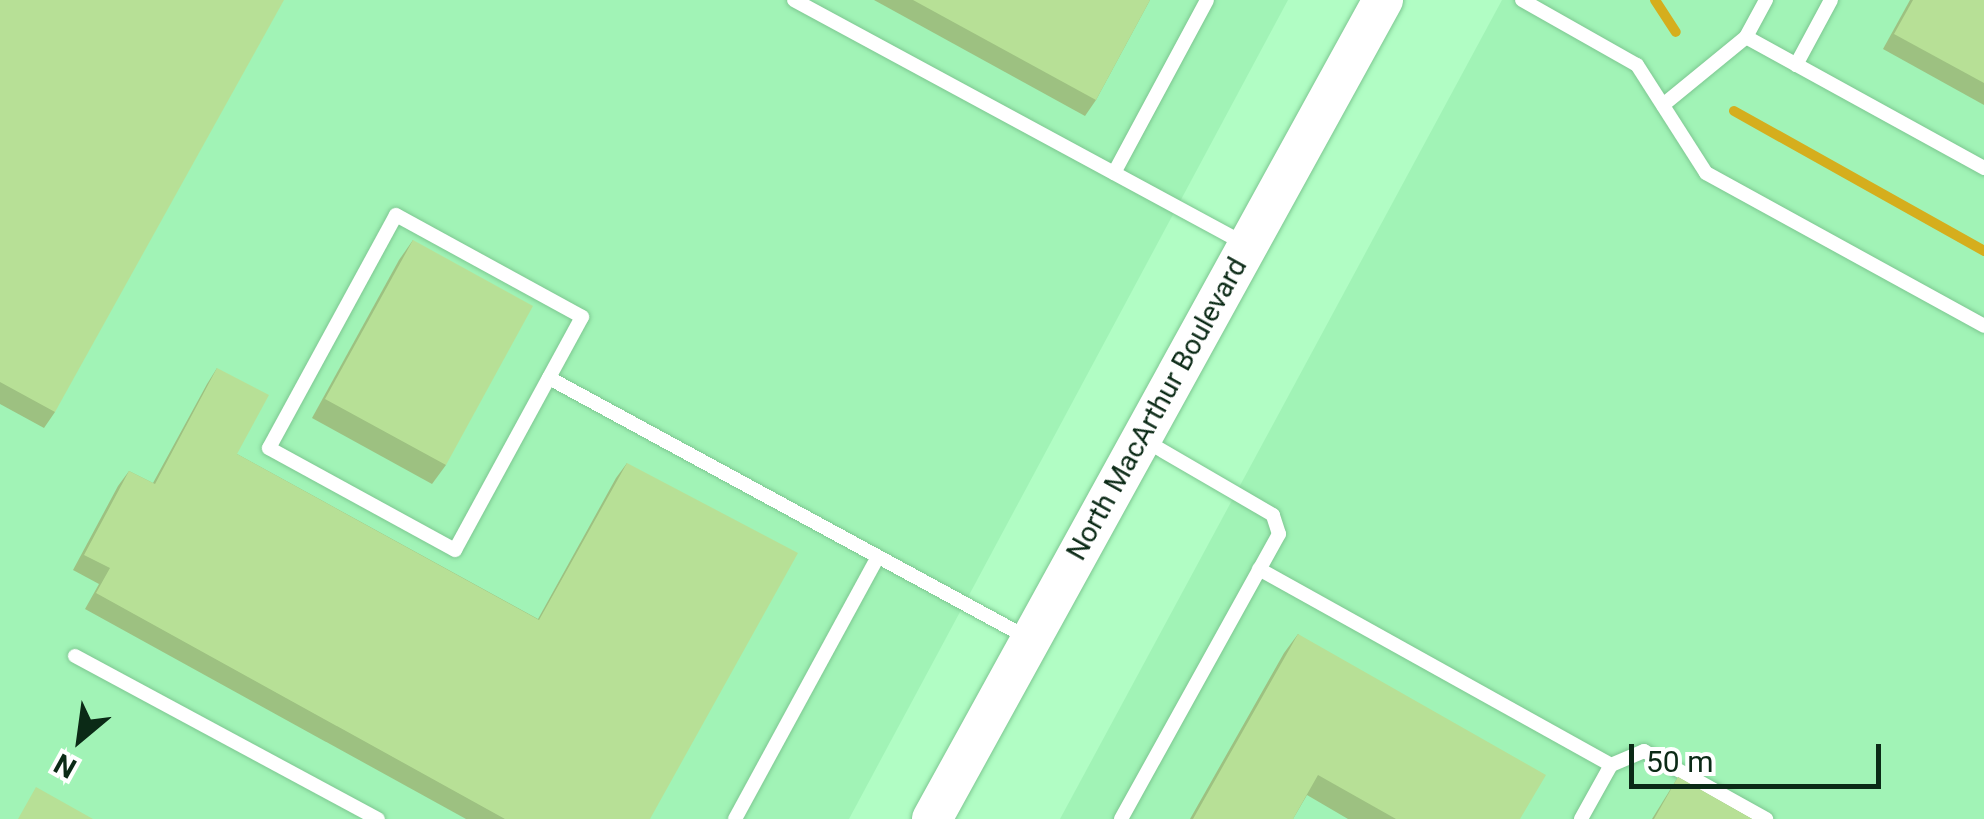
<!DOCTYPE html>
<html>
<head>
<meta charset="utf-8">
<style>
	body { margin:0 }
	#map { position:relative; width:1984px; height:819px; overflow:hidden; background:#b1fdc4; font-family:Roboto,sans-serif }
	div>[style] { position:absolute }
	.built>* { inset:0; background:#a1f3b6 }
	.stream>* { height:10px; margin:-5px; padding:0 5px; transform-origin:5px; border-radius:5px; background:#d5ae1d }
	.roads { filter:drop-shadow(0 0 2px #7dc791) drop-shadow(0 0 2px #7dc791) }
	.service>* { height:14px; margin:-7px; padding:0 7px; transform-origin:7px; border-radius:7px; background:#fff }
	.secondary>* { height:40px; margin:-20px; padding:0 20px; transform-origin:20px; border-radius:20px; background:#fff }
	.wall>* { inset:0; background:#9dc181 }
	.building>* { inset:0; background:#b7e096 }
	span { translate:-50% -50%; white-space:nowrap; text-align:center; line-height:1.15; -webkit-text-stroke:9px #fff; paint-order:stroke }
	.street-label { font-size:28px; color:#0b2a16 }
	.north { position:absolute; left:30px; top:689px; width:100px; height:100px; -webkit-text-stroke:8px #fff; paint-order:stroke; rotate:209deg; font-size:28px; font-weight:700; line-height:40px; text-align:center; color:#0b2a16 }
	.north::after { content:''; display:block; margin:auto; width:35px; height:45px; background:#0b2a16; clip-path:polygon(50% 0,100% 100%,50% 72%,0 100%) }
	.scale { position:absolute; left:1629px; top:744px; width:252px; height:45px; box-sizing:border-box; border:5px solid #0b2a16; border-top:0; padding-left:12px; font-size:30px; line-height:35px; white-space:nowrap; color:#0b2a16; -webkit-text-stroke:8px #fff; paint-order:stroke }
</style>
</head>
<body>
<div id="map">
	<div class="built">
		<i style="clip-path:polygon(0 0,1288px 0,849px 819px,0 819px)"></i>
		<i style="clip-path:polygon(1502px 0,1984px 0,1984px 819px,1060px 819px)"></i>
	</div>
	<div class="stream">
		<i style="left:1655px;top:0;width:38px;rotate:57deg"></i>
		<i style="left:1734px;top:111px;width:287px;rotate:29.2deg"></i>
	</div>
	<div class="roads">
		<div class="service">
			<i style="left:794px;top:0;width:515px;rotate:28.41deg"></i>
			<i style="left:1522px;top:0;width:132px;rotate:29.5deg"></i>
			<i style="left:1637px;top:65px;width:128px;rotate:57.4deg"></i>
			<i style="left:1706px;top:173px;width:317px;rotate:28.8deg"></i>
			<i style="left:1766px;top:0;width:42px;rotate:118.4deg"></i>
			<i style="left:1746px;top:37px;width:272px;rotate:28.8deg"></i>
			<i style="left:1796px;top:65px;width:74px;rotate:-61.7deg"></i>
			<i style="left:1663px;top:105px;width:107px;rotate:-39.3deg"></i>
			<i style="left:1114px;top:173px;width:196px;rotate:-61.7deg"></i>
			<i style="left:396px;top:215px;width:212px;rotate:28.7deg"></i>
			<i style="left:582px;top:317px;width:265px;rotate:118.6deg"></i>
			<i style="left:455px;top:550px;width:212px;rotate:-151.3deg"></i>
			<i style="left:269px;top:448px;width:265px;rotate:-61.4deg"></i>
			<i style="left:549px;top:378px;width:543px;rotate:28.5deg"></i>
			<i style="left:1259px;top:569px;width:403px;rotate:29.1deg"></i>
			<i style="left:1611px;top:765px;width:62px;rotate:119.1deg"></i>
			<i style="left:75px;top:656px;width:344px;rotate:28.3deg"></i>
			<i style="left:1611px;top:765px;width:36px;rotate:-23deg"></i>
			<i style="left:1644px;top:751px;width:140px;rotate:29.1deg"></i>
			<i style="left:735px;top:819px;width:298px;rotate:-61.4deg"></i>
			<i style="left:1121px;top:819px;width:326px;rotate:-61deg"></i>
			<i style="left:1279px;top:534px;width:20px;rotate:-108deg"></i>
			<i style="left:1273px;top:515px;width:149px;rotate:-149.8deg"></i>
		</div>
		<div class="secondary">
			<i style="left:932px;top:819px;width:935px;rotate:-61.16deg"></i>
		</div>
	</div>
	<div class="wall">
		<i style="clip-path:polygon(0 0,55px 412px,44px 428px,0 404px)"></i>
		<i style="clip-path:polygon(874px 0,1150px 0,1096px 100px,1085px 116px)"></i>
		<i style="clip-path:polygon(1910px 0,1984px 0,1984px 105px,1883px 49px)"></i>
		<i style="clip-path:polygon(413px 240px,446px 465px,432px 484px,312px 418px,399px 260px)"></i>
		<i style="clip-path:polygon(217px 368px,237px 454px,538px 619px,616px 478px,627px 463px,650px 819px,466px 819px,85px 609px,99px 584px,73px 570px,118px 486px,129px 471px,153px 483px,207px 384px)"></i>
		<i style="clip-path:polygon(1298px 634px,1520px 819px,1348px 819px,1307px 795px,1293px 819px,1190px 819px,1284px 653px)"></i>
		<i style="clip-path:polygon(1678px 777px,1752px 819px,1652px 819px)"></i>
	</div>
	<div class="building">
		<i style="clip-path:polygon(0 0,284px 0,55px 412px,0 382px)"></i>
		<i style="clip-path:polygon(913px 0,1150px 0,1096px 100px)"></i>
		<i style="clip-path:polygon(1913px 0,1984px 0,1984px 83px,1894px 34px)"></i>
		<i style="clip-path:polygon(413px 240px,533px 306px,446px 465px,325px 399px)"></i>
		<i style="clip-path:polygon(217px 368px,269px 395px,237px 454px,539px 620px,627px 463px,798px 553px,650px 819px,505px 819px,96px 593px,110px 568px,84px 555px,129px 471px,155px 484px)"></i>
		<i style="clip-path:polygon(1298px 634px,1546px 775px,1520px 819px,1396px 819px,1318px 775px,1293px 819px,1193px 819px)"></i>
		<i style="clip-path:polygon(1678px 777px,1752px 819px,1654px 819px)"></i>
		<i style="clip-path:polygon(36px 787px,93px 819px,18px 819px)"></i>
	</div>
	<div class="street-label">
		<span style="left:1157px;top:409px;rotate:-61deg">North MacArthur Boulevard</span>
	</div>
	<div class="north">N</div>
	<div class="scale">50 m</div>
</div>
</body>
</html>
